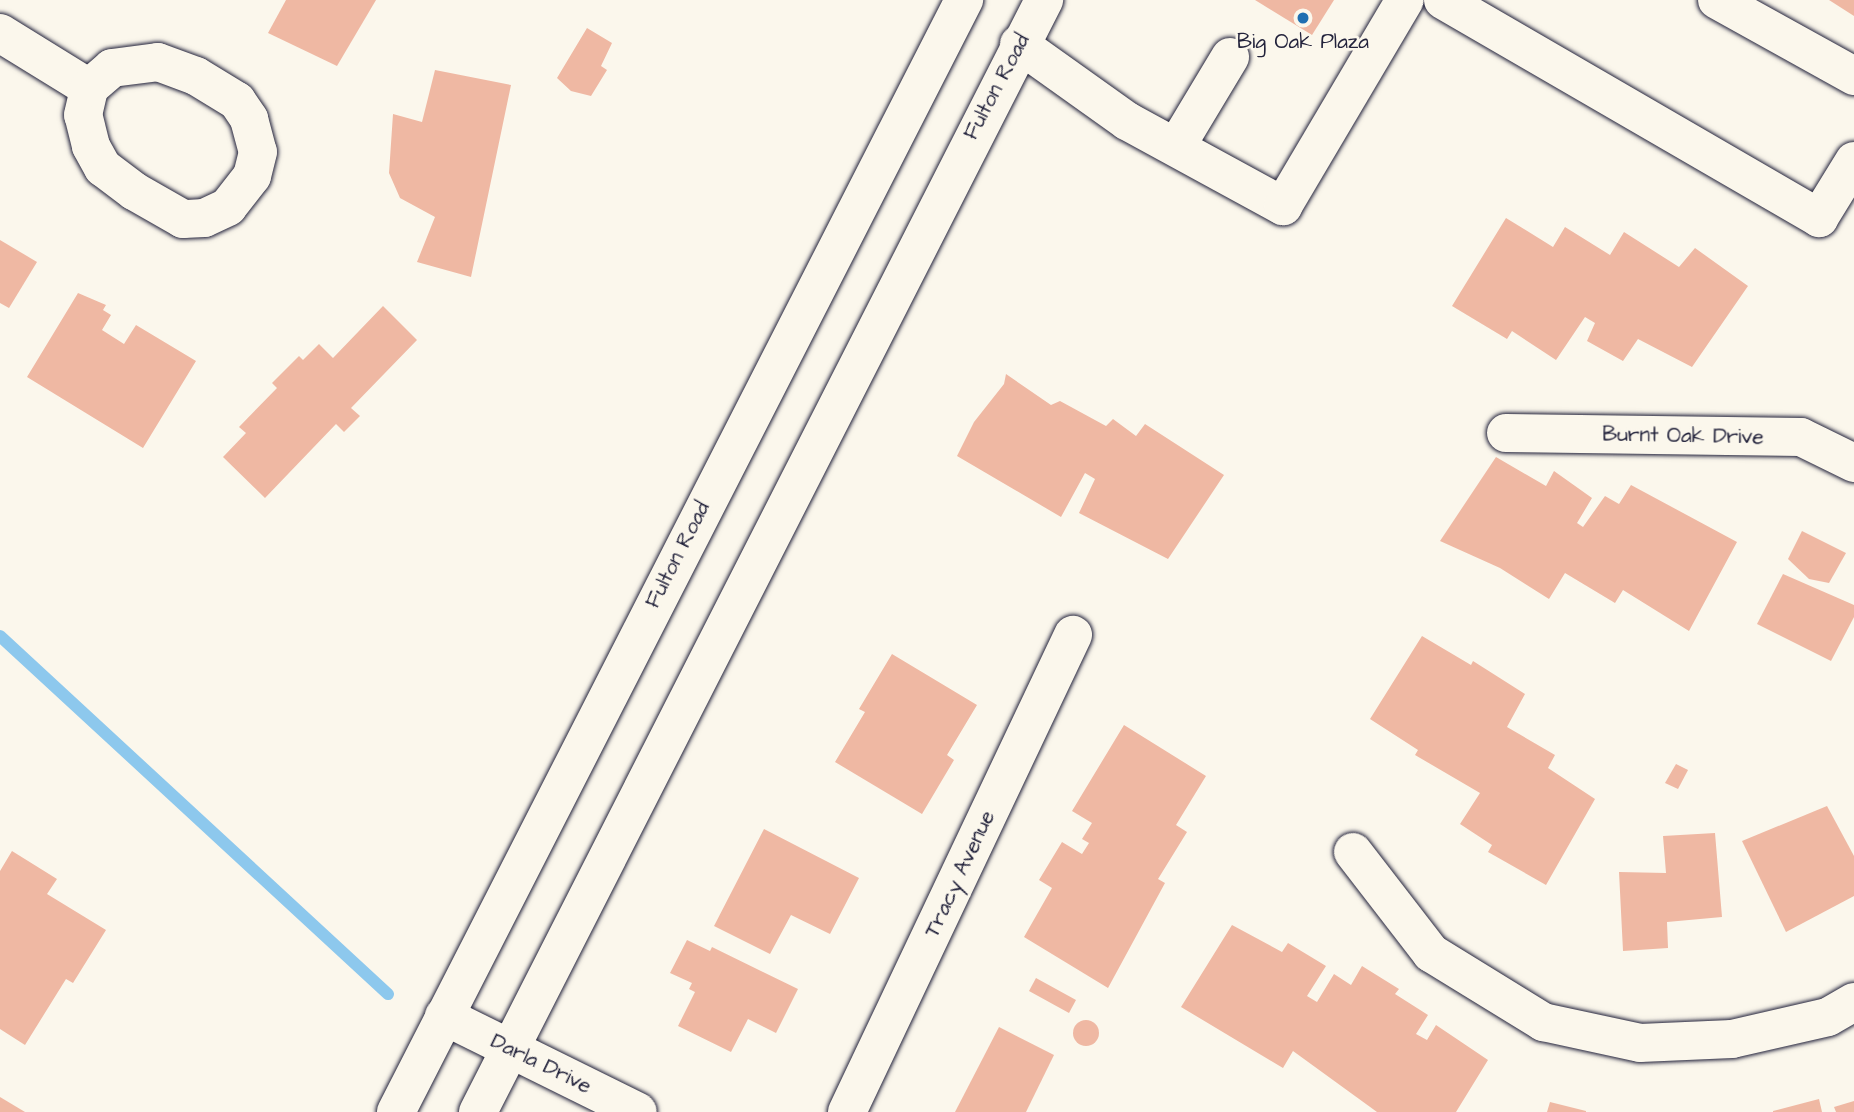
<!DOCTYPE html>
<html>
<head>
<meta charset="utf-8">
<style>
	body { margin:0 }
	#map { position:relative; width:1854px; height:1112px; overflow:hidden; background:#fbf7ec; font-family:"Architects Daughter",sans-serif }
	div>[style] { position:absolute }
	.stream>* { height:12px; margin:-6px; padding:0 6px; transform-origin:6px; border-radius:6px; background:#8dc8ed }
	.building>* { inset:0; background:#efb8a3 }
	.round { border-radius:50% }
	.roads { filter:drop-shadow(0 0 2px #22223b) drop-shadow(0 0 2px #22223b) }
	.minor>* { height:38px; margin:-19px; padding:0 19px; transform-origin:19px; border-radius:19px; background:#fbf7ec }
	.major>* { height:38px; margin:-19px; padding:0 19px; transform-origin:19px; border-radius:19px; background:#fbf7ec }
	.dots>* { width:19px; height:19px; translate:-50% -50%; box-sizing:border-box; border:4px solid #fbf7ec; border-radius:50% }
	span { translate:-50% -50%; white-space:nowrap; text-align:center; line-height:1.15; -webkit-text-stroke:5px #fbf7ec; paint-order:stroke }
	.poi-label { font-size:21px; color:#22223b }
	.street-label { font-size:21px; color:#22223b }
</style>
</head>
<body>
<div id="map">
	<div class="stream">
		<i style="left:0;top:636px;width:528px;rotate:42.7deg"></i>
	</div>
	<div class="building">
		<i style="clip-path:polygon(286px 0,376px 0,337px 66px,268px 33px)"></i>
		<i style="clip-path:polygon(1255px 0,1334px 0,1312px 35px)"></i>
		<i style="clip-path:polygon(1829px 0,1854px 0,1854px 16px)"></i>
		<i style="clip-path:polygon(587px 28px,612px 43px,601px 66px,607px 70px,591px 96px,571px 91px,557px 78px)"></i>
		<i style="clip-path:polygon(435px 70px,511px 85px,471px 277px,417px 262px,435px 217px,400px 198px,389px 173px,393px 114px,422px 122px)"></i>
		<i style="clip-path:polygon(1506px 218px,1553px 247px,1565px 227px,1610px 255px,1624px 232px,1679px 267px,1695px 248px,1748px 286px,1692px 367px,1638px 339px,1623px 361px,1587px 341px,1595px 323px,1585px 317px,1556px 360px,1512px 331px,1507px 339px,1452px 306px)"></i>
		<i style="clip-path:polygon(0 240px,37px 262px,9px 308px,0 303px)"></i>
		<i style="clip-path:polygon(78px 293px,106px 305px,103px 310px,111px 315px,102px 330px,124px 344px,136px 325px,196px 361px,143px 448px,27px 377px)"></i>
		<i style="clip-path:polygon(383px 306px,417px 340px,351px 408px,360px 416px,344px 432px,336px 424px,265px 498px,223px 457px,246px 433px,239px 427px,277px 388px,272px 383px,299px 356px,303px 360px,319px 344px,333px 358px)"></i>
		<i style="clip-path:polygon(1006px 374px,1051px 405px,1060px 401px,1106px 426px,1113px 419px,1136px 436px,1145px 424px,1224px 475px,1168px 559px,1079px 513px,1095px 479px,1085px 473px,1061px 517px,957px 456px,974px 422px,1004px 384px)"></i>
		<i style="clip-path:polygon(1496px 457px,1546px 486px,1554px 471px,1592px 498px,1577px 523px,1583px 527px,1605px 496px,1619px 504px,1631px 485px,1737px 542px,1689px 631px,1623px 590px,1615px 603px,1565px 573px,1549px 599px,1500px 568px,1440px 541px)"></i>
		<i style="clip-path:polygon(1802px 531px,1846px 553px,1829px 583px,1809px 579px,1788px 559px)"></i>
		<i style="clip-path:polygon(1783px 574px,1854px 605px,1854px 617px,1831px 661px,1757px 624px)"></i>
		<i style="clip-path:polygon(1422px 636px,1471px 665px,1473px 661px,1525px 694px,1507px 727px,1555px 755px,1548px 768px,1595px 799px,1546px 885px,1488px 852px,1492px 845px,1460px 824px,1480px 793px,1415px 755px,1418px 750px,1370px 719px)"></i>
		<i style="clip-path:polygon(892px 654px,977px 705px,947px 755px,954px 760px,922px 814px,835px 762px,865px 712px,859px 709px)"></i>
		<i style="clip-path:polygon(1124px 725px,1206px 776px,1176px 825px,1187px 832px,1158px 879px,1165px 883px,1108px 988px,1024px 937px,1052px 888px,1039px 880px,1062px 842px,1082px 854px,1089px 843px,1082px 839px,1092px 823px,1072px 811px)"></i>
		<i style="clip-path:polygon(1676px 764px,1688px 770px,1678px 789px,1665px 783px)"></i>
		<i style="clip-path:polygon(1827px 806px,1854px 856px,1854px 896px,1786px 932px,1742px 841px)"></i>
		<i style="clip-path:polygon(764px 829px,859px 878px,830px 934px,791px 915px,770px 954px,714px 926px)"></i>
		<i style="clip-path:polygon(1715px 833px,1722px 917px,1667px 922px,1668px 948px,1623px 951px,1619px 872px,1666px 873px,1663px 836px)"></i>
		<i style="clip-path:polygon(12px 851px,57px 879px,47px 894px,106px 930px,73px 983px,66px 979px,25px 1045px,0 1029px,0 871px)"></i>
		<i style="clip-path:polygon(1232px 925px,1282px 952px,1288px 943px,1326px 966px,1307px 996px,1317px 1002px,1334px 974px,1351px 985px,1362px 966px,1399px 989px,1395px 994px,1428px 1015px,1416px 1034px,1427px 1040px,1436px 1025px,1488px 1060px,1456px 1112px,1377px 1112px,1293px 1051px,1283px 1068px,1181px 1007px)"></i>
		<i style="clip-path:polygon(687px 940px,710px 951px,712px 947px,798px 989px,776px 1033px,748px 1019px,731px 1052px,678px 1026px,695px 992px,689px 989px,692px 983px,670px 973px)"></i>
		<i style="clip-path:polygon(1036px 978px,1076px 1000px,1069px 1013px,1029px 991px)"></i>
		<i class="round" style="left:1073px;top:1020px;width:26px;height:26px"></i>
		<i style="clip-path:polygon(999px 1027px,1054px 1055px,1026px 1112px,955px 1112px)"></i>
		<i style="clip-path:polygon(0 1097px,25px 1112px,0 1112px)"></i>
		<i style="clip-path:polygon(1819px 1099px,1822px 1112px,1773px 1112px,1773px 1111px)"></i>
		<i style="clip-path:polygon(1854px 1101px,1854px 1112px,1836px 1112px,1834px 1107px)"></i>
		<i style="clip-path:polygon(1550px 1102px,1586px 1111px,1586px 1112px,1547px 1112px)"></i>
	</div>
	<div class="roads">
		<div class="minor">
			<i style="left:1443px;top:0;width:435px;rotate:30.1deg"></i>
			<i style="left:1819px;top:218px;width:67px;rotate:-58.4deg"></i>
			<i style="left:1717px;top:0;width:157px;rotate:29deg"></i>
			<i style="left:0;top:33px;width:105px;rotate:31.7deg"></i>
			<i style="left:1019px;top:44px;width:133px;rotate:35.5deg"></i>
			<i style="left:1127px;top:121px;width:178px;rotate:28.6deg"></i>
			<i style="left:1283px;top:206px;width:239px;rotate:-59.4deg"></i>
			<i style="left:158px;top:62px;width:40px;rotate:20.2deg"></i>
			<i style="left:196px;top:76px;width:48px;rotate:31.4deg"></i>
			<i style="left:237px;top:101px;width:22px;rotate:56deg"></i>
			<i style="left:249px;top:119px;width:34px;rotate:75deg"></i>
			<i style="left:258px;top:152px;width:25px;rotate:104deg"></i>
			<i style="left:252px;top:176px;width:39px;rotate:128deg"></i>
			<i style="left:228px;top:207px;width:26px;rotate:155deg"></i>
			<i style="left:204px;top:218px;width:21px;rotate:177deg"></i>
			<i style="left:183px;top:219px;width:56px;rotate:-150.3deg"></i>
			<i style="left:134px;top:191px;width:39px;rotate:-143deg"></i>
			<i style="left:103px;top:168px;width:25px;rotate:-119deg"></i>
			<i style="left:91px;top:146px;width:32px;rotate:-104deg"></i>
			<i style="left:83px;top:115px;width:28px;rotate:-77deg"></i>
			<i style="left:89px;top:88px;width:30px;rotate:-41deg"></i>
			<i style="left:112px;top:68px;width:46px;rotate:-7.4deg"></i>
			<i style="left:1176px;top:147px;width:105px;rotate:-59deg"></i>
			<i style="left:1506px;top:433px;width:295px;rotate:0.8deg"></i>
			<i style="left:1801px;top:437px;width:59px;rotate:26.1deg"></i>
			<i style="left:1353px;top:852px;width:128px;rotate:52.3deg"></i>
			<i style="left:1431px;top:953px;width:132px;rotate:31.6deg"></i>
			<i style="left:1543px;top:1022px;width:99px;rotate:12.2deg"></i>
			<i style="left:1640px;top:1043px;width:92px;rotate:-2.5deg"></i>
			<i style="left:1732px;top:1039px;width:98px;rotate:-12.9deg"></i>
			<i style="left:1828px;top:1017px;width:30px;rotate:-30deg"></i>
			<i style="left:444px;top:1016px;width:216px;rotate:26.3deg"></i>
			<i style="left:847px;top:1112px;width:528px;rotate:-64.65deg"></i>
		</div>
		<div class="major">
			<i style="left:396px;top:1112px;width:1249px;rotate:-62.94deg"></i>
			<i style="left:478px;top:1112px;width:1248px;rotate:-63.02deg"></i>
		</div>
	</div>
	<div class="dots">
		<i style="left:1303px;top:18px;background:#1f6fb2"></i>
	</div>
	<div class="poi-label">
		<span style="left:1303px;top:42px">Big Oak Plaza</span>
	</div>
	<div class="street-label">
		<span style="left:997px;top:87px;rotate:-62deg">Fulton Road</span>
		<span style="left:1683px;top:436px;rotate:1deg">Burnt Oak Drive</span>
		<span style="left:678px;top:555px;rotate:-63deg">Fulton Road</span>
		<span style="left:960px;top:874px;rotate:-65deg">Tracy Avenue</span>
		<span style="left:541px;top:1064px;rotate:26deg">Darla Drive</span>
	</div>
</div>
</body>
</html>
